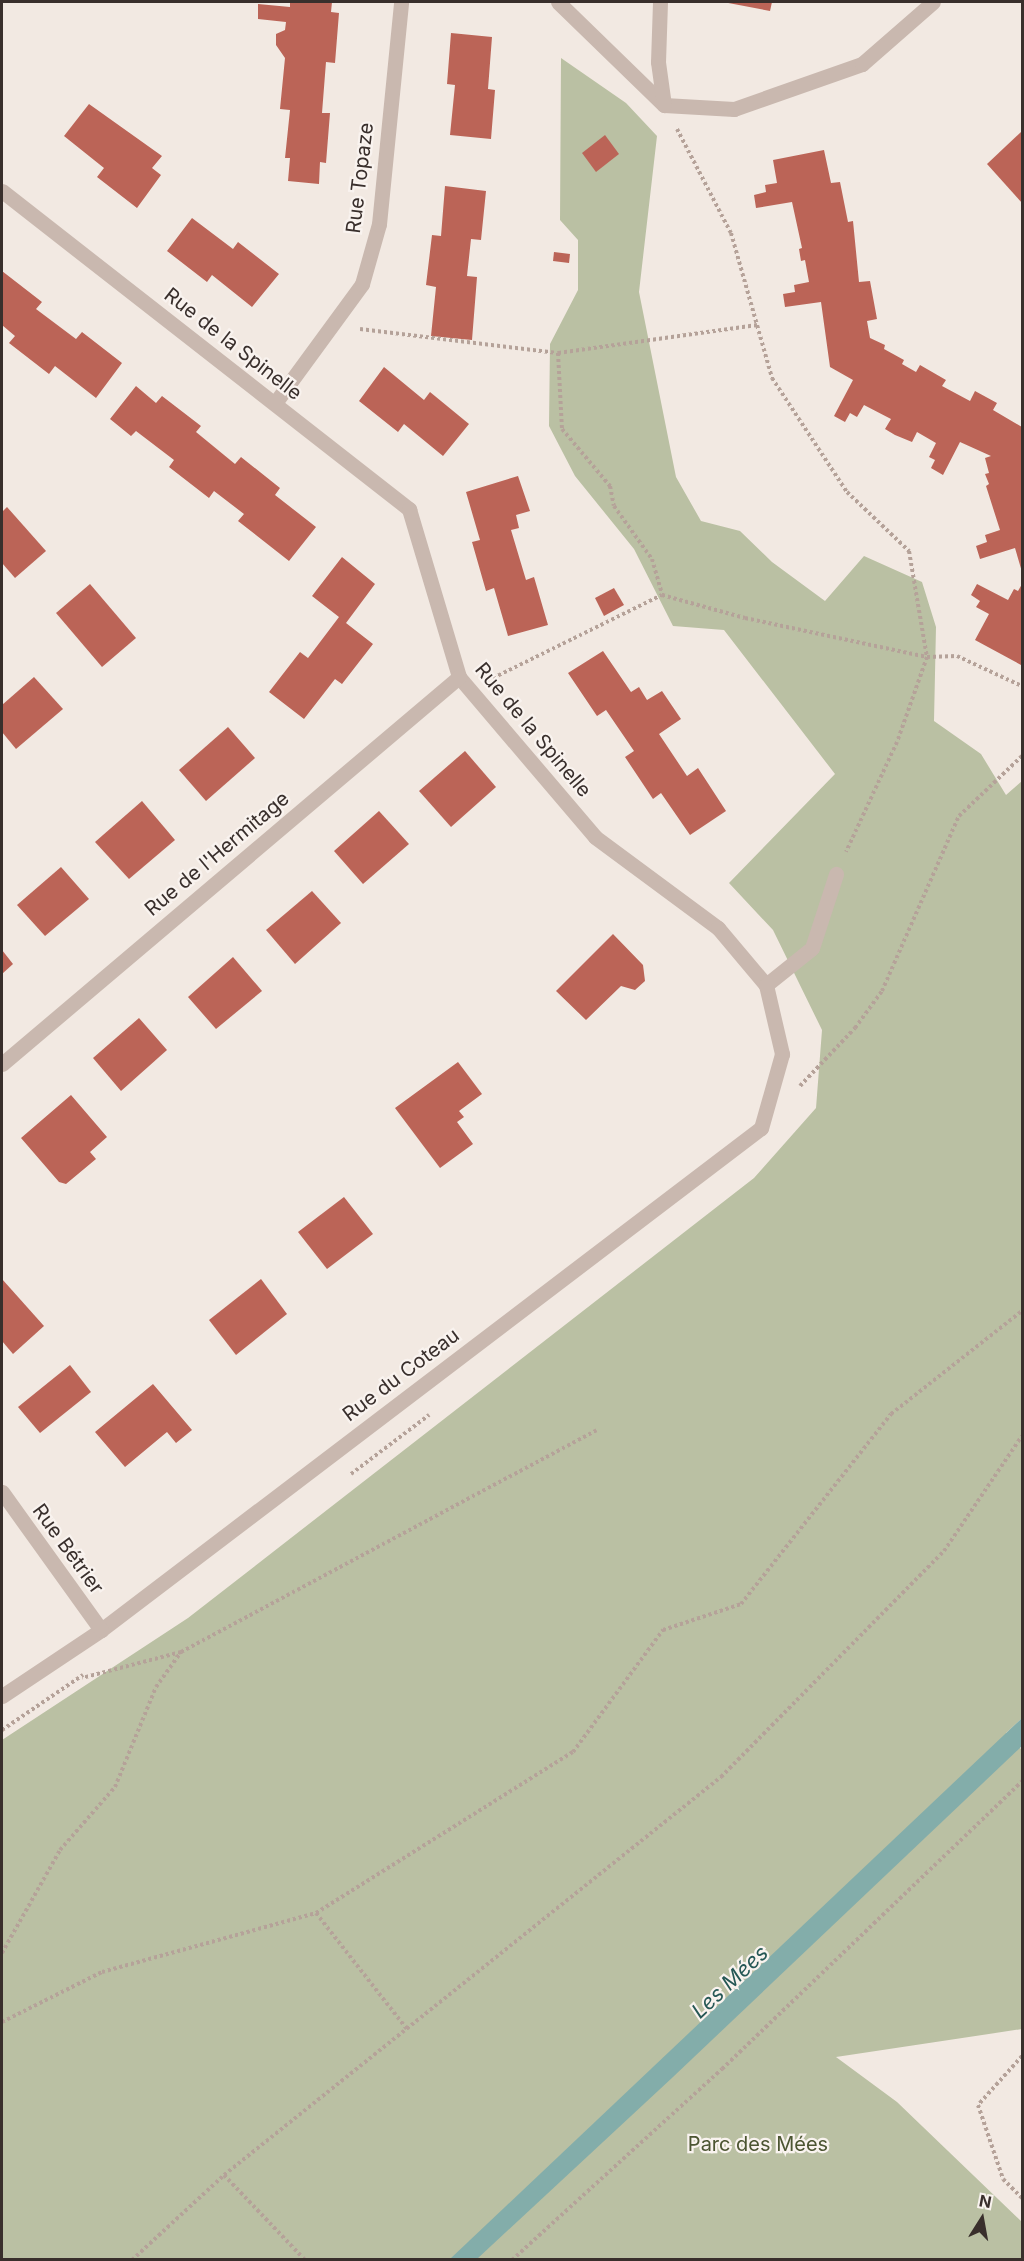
<!DOCTYPE html>
<html>
<head>
<meta charset="utf-8">
<style>
	body { margin:0 }
	#map { position:relative; width:1024px; height:2261px; overflow:hidden; background:#f2e9e2; font-family:Inter,sans-serif }
	div>[style] { position:absolute }
	.green>* { inset:0; background:#bac0a3 }
	.water>* { inset:0; background:#83adaa }
	.building>* { inset:0; background:#bb6457 }
	.path>* { height:4px; margin-top:-2px; transform-origin:0; background:repeating-linear-gradient(90deg,#b5a299 0 3px,transparent 0 6px) }
	.minor>* { height:15px; margin:-7.5px; padding:0 7.5px; transform-origin:7.5px; border-radius:7.5px; background:#c9b8af }
	span { translate:-50% -50%; white-space:nowrap; text-align:center; line-height:1.15; -webkit-text-stroke:4.5px #f9f3ef; paint-order:stroke }
	.street-label { font-size:20px; color:#392f2c }
	.park-label { font-size:20px; color:#4c5532 }
	.water-label { font-size:21px; color:#255755; font-style:italic }
	.frame { position:absolute; inset:0; border:3px solid #392f2c; pointer-events:none }
	.north { position:absolute; left:952px; top:2189px; width:60px; height:60px; -webkit-text-stroke:4px #f9f3ef; paint-order:stroke; rotate:11deg; font-size:16px; font-weight:700; line-height:24px; text-align:center; color:#392f2c }
	.north::after { content:''; display:block; margin:auto; width:21px; height:27px; background:#392f2c; clip-path:polygon(50% 0,100% 100%,50% 72%,0 100%) }
</style>
</head>
<body>
<div id="map">
	<div class="green">
		<i style="clip-path:polygon(561px 58px,626px 103px,657px 136px,639px 292px,676px 477px,701px 521px,740px 531px,772px 562px,825px 601px,864px 556px,922px 582px,936px 627px,934px 721px,981px 754px,1006px 795px,1022px 781px,1022px 1718px,1006px 1733px,1022px 1750px,1022px 2029px,836px 2057px,897px 2102px,1022px 2222px,1022px 2259px,2px 2260px,2px 1740px,188px 1618px,754px 1178px,816px 1108px,822px 1030px,773px 930px,729px 883px,835px 774px,724px 630px,673px 626px,634px 549px,575px 476px,549px 426px,550px 344px,578px 290px,578px 240px,560px 220px)"></i>
	</div>
	<div class="water">
		<i style="clip-path:polygon(1022px 1718px,1022px 1746px,673px 2077px,477px 2259px,450px 2259px)"></i>
	</div>
	<div class="building">
		<i style="clip-path:polygon(290px 2px,332px 2px,331px 12px,339px 13px,335px 63px,326px 62px,322px 113px,330px 113px,326px 163px,320px 162px,319px 184px,288px 181px,290px 158px,285px 158px,290px 110px,280px 109px,285px 58px,276px 45px,276px 34px,285px 30px,286px 22px,258px 19px,258px 4px,290px 7px)"></i>
		<i style="clip-path:polygon(723px 2px,772px 2px,770px 11px)"></i>
		<i style="clip-path:polygon(451px 33px,492px 37px,488px 89px,495px 90px,491px 139px,450px 135px,455px 85px,447px 84px)"></i>
		<i style="clip-path:polygon(89px 104px,162px 156px,152px 168px,161px 175px,137px 208px,97px 177px,104px 168px,64px 136px)"></i>
		<i style="clip-path:polygon(1021px 132px,1022px 133px,1022px 203px,987px 164px)"></i>
		<i style="clip-path:polygon(605px 135px,619px 154px,596px 172px,582px 153px)"></i>
		<i style="clip-path:polygon(824px 150px,831px 183px,840px 182px,848px 222px,853px 221px,859px 282px,870px 281px,877px 319px,867px 321px,870px 338px,885px 345px,884px 349px,904px 360px,902px 364px,916px 372px,920px 365px,946px 380px,942px 386px,970px 401px,975px 391px,997px 403px,993px 410px,1022px 427px,1022px 572px,1015px 548px,980px 559px,976px 546px,987px 542px,985px 535px,1000px 530px,986px 486px,989px 484px,985px 474px,989px 473px,985px 458px,991px 456px,960px 442px,943px 475px,931px 468px,935px 460px,929px 457px,936px 443px,917px 432px,912px 442px,895px 435px,885px 429px,891px 419px,864px 405px,857px 417px,850px 413px,845px 422px,834px 416px,853px 380px,830px 367px,821px 302px,785px 307px,783px 294px,795px 292px,794px 285px,809px 282px,805px 260px,801px 261px,799px 249px,802px 248px,792px 202px,756px 208px,754px 195px,766px 192px,765px 185px,777px 183px,773px 160px)"></i>
		<i style="clip-path:polygon(445px 186px,486px 191px,481px 240px,471px 239px,467px 276px,477px 277px,472px 340px,431px 336px,436px 287px,426px 285px,432px 235px,441px 236px)"></i>
		<i style="clip-path:polygon(192px 218px,233px 249px,238px 242px,279px 274px,252px 307px,212px 275px,207px 282px,167px 251px)"></i>
		<i style="clip-path:polygon(554px 252px,570px 254px,569px 263px,553px 261px)"></i>
		<i style="clip-path:polygon(2px 271px,42px 302px,36px 309px,76px 339px,82px 332px,122px 363px,96px 398px,55px 366px,49px 374px,9px 343px,15px 336px,2px 325px)"></i>
		<i style="clip-path:polygon(384px 367px,424px 400px,430px 392px,469px 424px,443px 456px,404px 424px,398px 432px,359px 401px)"></i>
		<i style="clip-path:polygon(136px 386px,156px 403px,162px 396px,201px 426px,196px 432px,235px 464px,241px 457px,280px 488px,275px 495px,316px 527px,289px 561px,238px 521px,244px 514px,214px 491px,209px 498px,169px 467px,174px 460px,136px 431px,131px 436px,110px 419px)"></i>
		<i style="clip-path:polygon(518px 476px,530px 511px,516px 515px,519px 528px,511px 530px,526px 580px,534px 577px,548px 625px,508px 636px,494px 588px,486px 591px,472px 542px,480px 540px,466px 492px)"></i>
		<i style="clip-path:polygon(7px 507px,46px 551px,15px 578px,2px 563px,2px 512px)"></i>
		<i style="clip-path:polygon(342px 557px,375px 584px,346px 623px,373px 644px,342px 684px,335px 679px,304px 719px,269px 692px,300px 652px,308px 658px,339px 617px,312px 596px)"></i>
		<i style="clip-path:polygon(90px 584px,136px 638px,102px 667px,56px 613px)"></i>
		<i style="clip-path:polygon(977px 584px,1008px 600px,1014px 589px,1018px 591px,1022px 584px,1021px 665px,975px 640px,989px 614px,976px 607px,980px 601px,971px 595px)"></i>
		<i style="clip-path:polygon(614px 588px,624px 605px,604px 616px,595px 598px)"></i>
		<i style="clip-path:polygon(603px 651px,631px 692px,639px 687px,647px 700px,662px 691px,681px 719px,659px 734px,687px 776px,698px 768px,726px 811px,690px 835px,661px 793px,653px 799px,625px 757px,634px 751px,606px 710px,597px 716px,568px 673px)"></i>
		<i style="clip-path:polygon(34px 677px,63px 709px,16px 749px,2px 732px,2px 705px)"></i>
		<i style="clip-path:polygon(228px 727px,255px 758px,206px 801px,179px 770px)"></i>
		<i style="clip-path:polygon(465px 751px,496px 787px,451px 827px,419px 791px)"></i>
		<i style="clip-path:polygon(142px 801px,175px 840px,129px 879px,95px 842px)"></i>
		<i style="clip-path:polygon(379px 811px,409px 844px,363px 884px,334px 851px)"></i>
		<i style="clip-path:polygon(61px 867px,89px 899px,45px 936px,17px 905px)"></i>
		<i style="clip-path:polygon(312px 891px,341px 923px,295px 964px,266px 930px)"></i>
		<i style="clip-path:polygon(613px 934px,643px 965px,645px 981px,635px 990px,621px 986px,586px 1020px,556px 991px)"></i>
		<i style="clip-path:polygon(2px 950px,13px 964px,2px 974px)"></i>
		<i style="clip-path:polygon(233px 957px,262px 991px,216px 1029px,188px 997px)"></i>
		<i style="clip-path:polygon(139px 1018px,167px 1050px,121px 1091px,93px 1058px)"></i>
		<i style="clip-path:polygon(458px 1062px,482px 1094px,459px 1111px,464px 1117px,457px 1122px,473px 1144px,440px 1168px,395px 1108px)"></i>
		<i style="clip-path:polygon(71px 1095px,107px 1137px,90px 1152px,96px 1159px,66px 1184px,59px 1182px,21px 1138px)"></i>
		<i style="clip-path:polygon(344px 1197px,373px 1234px,327px 1269px,298px 1232px)"></i>
		<i style="clip-path:polygon(2px 1279px,44px 1326px,13px 1354px,2px 1341px)"></i>
		<i style="clip-path:polygon(261px 1279px,287px 1314px,236px 1355px,209px 1320px)"></i>
		<i style="clip-path:polygon(70px 1365px,91px 1392px,40px 1433px,18px 1407px)"></i>
		<i style="clip-path:polygon(153px 1384px,192px 1430px,176px 1443px,167px 1432px,125px 1467px,95px 1432px)"></i>
	</div>
	<div class="path">
		<i style="left:677px;top:129px;width:117px;rotate:62.6deg"></i>
		<i style="left:731px;top:233px;width:151px;rotate:74.2deg"></i>
		<i style="left:772px;top:378px;width:136px;rotate:56.7deg"></i>
		<i style="left:847px;top:492px;width:86px;rotate:43.6deg"></i>
		<i style="left:909px;top:551px;width:108px;rotate:80.4deg"></i>
		<i style="left:927px;top:657px;width:90px;rotate:109.4deg"></i>
		<i style="left:897px;top:742px;width:121px;rotate:114.9deg"></i>
		<i style="left:360px;top:329px;width:199px;rotate:6.9deg"></i>
		<i style="left:558px;top:353px;width:201px;rotate:-8deg"></i>
		<i style="left:558px;top:353px;width:76px;rotate:87deg"></i>
		<i style="left:562px;top:429px;width:75px;rotate:49.9deg"></i>
		<i style="left:610px;top:486px;width:20px;rotate:79deg"></i>
		<i style="left:614px;top:506px;width:65px;rotate:54.4deg"></i>
		<i style="left:652px;top:559px;width:37px;rotate:74deg"></i>
		<i style="left:493px;top:678px;width:188px;rotate:-26.2deg"></i>
		<i style="left:662px;top:595px;width:86px;rotate:15.5deg"></i>
		<i style="left:745px;top:618px;width:186px;rotate:12.1deg"></i>
		<i style="left:927px;top:657px;width:30px;rotate:-2deg"></i>
		<i style="left:957px;top:656px;width:72px;rotate:24.8deg"></i>
		<i style="left:800px;top:1086px;width:80px;rotate:-46.5deg"></i>
		<i style="left:855px;top:1028px;width:46px;rotate:-53.9deg"></i>
		<i style="left:882px;top:991px;width:191px;rotate:-66.3deg"></i>
		<i style="left:959px;top:816px;width:87px;rotate:-43.6deg"></i>
		<i style="left:351px;top:1474px;width:98px;rotate:-37.1deg"></i>
		<i style="left:181px;top:1652px;width:471px;rotate:-28.1deg"></i>
		<i style="left:2px;top:1730px;width:98px;rotate:-34.2deg"></i>
		<i style="left:316px;top:1913px;width:147px;rotate:51.9deg"></i>
		<i style="left:2px;top:1953px;width:118px;rotate:-60.6deg"></i>
		<i style="left:60px;top:1850px;width:84px;rotate:-48.9deg"></i>
		<i style="left:115px;top:1787px;width:108px;rotate:-67.7deg"></i>
		<i style="left:156px;top:1687px;width:43px;rotate:-54.5deg"></i>
		<i style="left:181px;top:1652px;width:102px;rotate:165.3deg"></i>
		<i style="left:2px;top:2022px;width:112px;rotate:-26.6deg"></i>
		<i style="left:102px;top:1972px;width:222px;rotate:-15.4deg"></i>
		<i style="left:316px;top:1913px;width:303px;rotate:-32.1deg"></i>
		<i style="left:573px;top:1752px;width:152px;rotate:-53.6deg"></i>
		<i style="left:663px;top:1630px;width:82px;rotate:-18.4deg"></i>
		<i style="left:741px;top:1604px;width:242px;rotate:-51.7deg"></i>
		<i style="left:891px;top:1414px;width:167px;rotate:-38.2deg"></i>
		<i style="left:1022px;top:2056px;width:66px;rotate:131.9deg"></i>
		<i style="left:978px;top:2105px;width:78px;rotate:71.3deg"></i>
		<i style="left:1003px;top:2179px;width:27px;rotate:45deg"></i>
		<i style="left:224px;top:2175px;width:637px;rotate:-38.69deg"></i>
		<i style="left:721px;top:1777px;width:317px;rotate:-45.4deg"></i>
		<i style="left:944px;top:1551px;width:139px;rotate:-55.9deg"></i>
		<i style="left:132px;top:2260px;width:125px;rotate:-42.7deg"></i>
		<i style="left:224px;top:2175px;width:117px;rotate:46.4deg"></i>
		<i style="left:512px;top:2260px;width:284px;rotate:-42.3deg"></i>
		<i style="left:722px;top:2069px;width:416px;rotate:-43.8deg"></i>
	</div>
	<div class="minor">
		<i style="left:558px;top:2px;width:148px;rotate:44.2deg"></i>
		<i style="left:664px;top:105px;width:70px;rotate:3.3deg"></i>
		<i style="left:734px;top:109px;width:136px;rotate:-19.4deg"></i>
		<i style="left:862px;top:64px;width:94px;rotate:-41.1deg"></i>
		<i style="left:660px;top:2px;width:60px;rotate:91.9deg"></i>
		<i style="left:658px;top:62px;width:43px;rotate:82.1deg"></i>
		<i style="left:2px;top:191px;width:517px;rotate:38deg"></i>
		<i style="left:409px;top:509px;width:175px;rotate:73.4deg"></i>
		<i style="left:459px;top:677px;width:210px;rotate:49.6deg"></i>
		<i style="left:595px;top:837px;width:153px;rotate:36.5deg"></i>
		<i style="left:718px;top:928px;width:75px;rotate:49.9deg"></i>
		<i style="left:766px;top:985px;width:71px;rotate:76.9deg"></i>
		<i style="left:782px;top:1054px;width:77px;rotate:105.8deg"></i>
		<i style="left:761px;top:1128px;width:829px;rotate:142.74deg"></i>
		<i style="left:101px;top:1630px;width:119px;rotate:146.3deg"></i>
		<i style="left:275px;top:403px;width:147px;rotate:-53.8deg"></i>
		<i style="left:362px;top:284px;width:62px;rotate:-74.2deg"></i>
		<i style="left:379px;top:224px;width:223px;rotate:-84.3deg"></i>
		<i style="left:766px;top:985px;width:59px;rotate:-38.8deg"></i>
		<i style="left:812px;top:948px;width:78px;rotate:-72deg"></i>
		<i style="left:2px;top:1064px;width:599px;rotate:-40.26deg"></i>
		<i style="left:2px;top:1492px;width:170px;rotate:54.3deg"></i>
	</div>
	<div class="street-label">
		<span style="left:360px;top:178px;rotate:-83deg">Rue Topaze</span>
		<span style="left:233px;top:344px;rotate:38deg">Rue de la Spinelle</span>
		<span style="left:533px;top:730px;rotate:50deg">Rue de la Spinelle</span>
		<span style="left:217px;top:854px;rotate:-40deg">Rue de l'Hermitage</span>
		<span style="left:401px;top:1375px;rotate:-37deg">Rue du Coteau</span>
		<span style="left:68px;top:1549px;rotate:54deg">Rue Bétrier</span>
	</div>
	<div class="park-label">
		<span style="left:758px;top:2144px">Parc des Mées</span>
	</div>
	<div class="water-label">
		<span style="left:730px;top:1982px;rotate:-43deg">Les Mées</span>
	</div>
	<div class="frame"></div>
	<div class="north">N</div>
</div>
</body>
</html>
